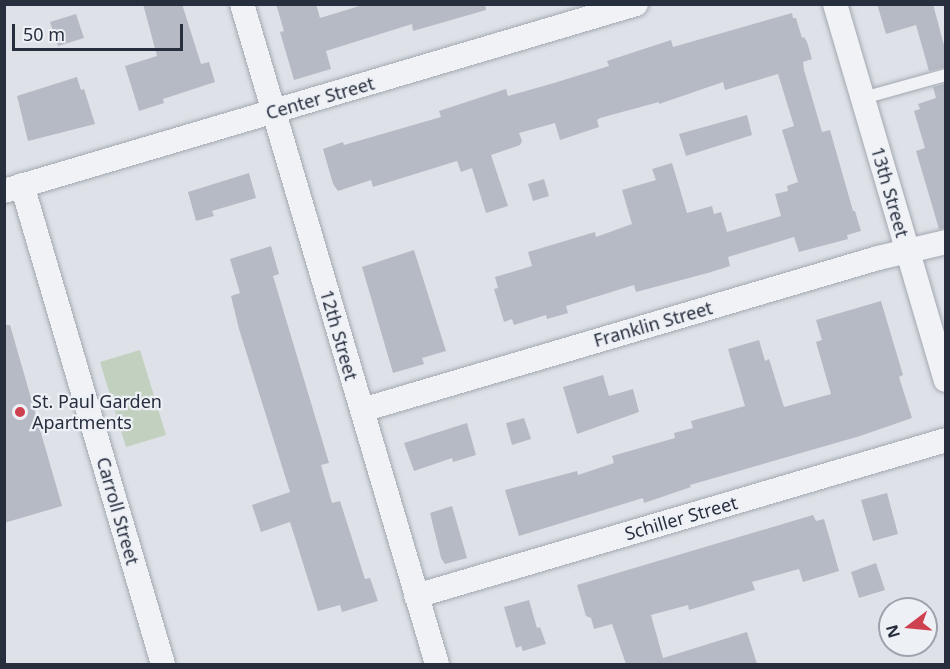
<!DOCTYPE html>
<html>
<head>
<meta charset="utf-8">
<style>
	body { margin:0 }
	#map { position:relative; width:950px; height:669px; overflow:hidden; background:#dee1e7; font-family:"Noto Sans",sans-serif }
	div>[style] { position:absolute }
	.green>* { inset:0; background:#c2d1bf }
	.building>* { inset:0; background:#b5bac4 }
	.roads { filter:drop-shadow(0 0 2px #a3a8b1) drop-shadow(0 0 2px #a3a8b1) }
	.service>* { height:12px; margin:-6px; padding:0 6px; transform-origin:6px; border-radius:6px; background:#f0f2f6 }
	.minor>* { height:24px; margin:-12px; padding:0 12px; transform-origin:12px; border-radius:12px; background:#f0f2f6 }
	.dots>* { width:16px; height:16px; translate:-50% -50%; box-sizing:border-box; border:3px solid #edf0f5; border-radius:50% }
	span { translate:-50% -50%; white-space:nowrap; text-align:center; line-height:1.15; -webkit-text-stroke:4.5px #edf0f5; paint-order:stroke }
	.street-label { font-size:18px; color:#272e3e }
	.poi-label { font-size:18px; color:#272e3e }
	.left { translate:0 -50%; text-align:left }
	.frame { position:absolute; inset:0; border:6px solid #272e3e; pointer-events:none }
	.north { position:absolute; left:878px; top:597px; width:60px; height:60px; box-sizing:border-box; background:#edf0f5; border:2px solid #9ea2ac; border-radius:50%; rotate:254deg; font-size:16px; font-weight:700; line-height:24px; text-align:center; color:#272e3e }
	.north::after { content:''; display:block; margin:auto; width:21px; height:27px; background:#ce414f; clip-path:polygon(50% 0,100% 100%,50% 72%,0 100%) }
	.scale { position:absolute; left:12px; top:24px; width:171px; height:27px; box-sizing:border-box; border:3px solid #272e3e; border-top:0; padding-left:8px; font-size:18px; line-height:21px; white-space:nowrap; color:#272e3e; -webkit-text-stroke:4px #edf0f5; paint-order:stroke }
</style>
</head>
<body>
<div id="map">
	<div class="green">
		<i style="clip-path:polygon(140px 350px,166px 435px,126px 447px,100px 362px)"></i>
	</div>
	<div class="building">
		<i style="clip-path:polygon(143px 4px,182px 4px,201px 64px,209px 62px,215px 82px,163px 99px,164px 103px,139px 111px,125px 66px,157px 56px)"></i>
		<i style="clip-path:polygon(276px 4px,316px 4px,320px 18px,366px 4px,485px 4px,486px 10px,413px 31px,412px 24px,326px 51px,331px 69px,294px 80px,280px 32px,284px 31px)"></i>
		<i style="clip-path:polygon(877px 4px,933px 4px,945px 49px,945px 67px,929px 71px,916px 25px,886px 34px)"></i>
		<i style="clip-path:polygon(792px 13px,793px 18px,796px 18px,802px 38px,804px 37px,807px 42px,812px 59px,803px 62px,804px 70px,822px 132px,830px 130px,853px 211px,855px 211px,861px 231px,847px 235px,848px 239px,799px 252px,794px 237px,728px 257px,730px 266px,708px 273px,636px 292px,634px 285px,566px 306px,568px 313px,547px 319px,546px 315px,514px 325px,512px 319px,504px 322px,494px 289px,498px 288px,495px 277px,532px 266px,528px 252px,595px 232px,596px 237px,632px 224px,622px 190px,656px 180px,652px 169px,672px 163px,687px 213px,712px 206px,714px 214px,721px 212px,727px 232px,781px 216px,775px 194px,788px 191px,787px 186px,798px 182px,782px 130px,794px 126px,778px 74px,725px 90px,723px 82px,659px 104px,659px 102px,600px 118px,597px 120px,599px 127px,560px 140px,555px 123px,519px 133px,522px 141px,520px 145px,491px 155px,508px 206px,486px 213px,472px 168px,461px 172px,457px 161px,373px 187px,371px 180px,338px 191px,333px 184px,323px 149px,343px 142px,344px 145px,441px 117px,439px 111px,506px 89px,508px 96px,554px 83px,609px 66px,607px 61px,671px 40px,673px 47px)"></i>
		<i style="clip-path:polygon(76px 14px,84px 38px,58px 46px,50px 22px)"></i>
		<i style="clip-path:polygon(77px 77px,81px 90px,84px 89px,95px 124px,28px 141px,17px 96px)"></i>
		<i style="clip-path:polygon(945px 84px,945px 228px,939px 229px,916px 151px,925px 148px,914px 111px,920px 109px,918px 104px,936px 98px,933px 87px)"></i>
		<i style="clip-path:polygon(747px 115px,752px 135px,686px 156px,679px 134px)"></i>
		<i style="clip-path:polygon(249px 173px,256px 198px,212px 211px,214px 216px,196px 221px,188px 192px)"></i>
		<i style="clip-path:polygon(544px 179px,549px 196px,533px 201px,528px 184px)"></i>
		<i style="clip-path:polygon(271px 246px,279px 274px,273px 276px,329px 463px,321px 465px,332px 503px,340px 501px,365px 579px,370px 578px,378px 601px,342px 612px,340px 605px,318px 611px,290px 522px,261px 532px,252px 505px,290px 492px,239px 329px,231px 296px,240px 293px,230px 259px)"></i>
		<i style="clip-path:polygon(414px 250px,446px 351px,422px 358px,424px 364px,393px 373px,362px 267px)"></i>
		<i style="clip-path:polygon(881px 301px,903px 375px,899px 377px,912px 418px,860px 436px,690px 485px,691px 487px,644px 503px,643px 498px,519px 536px,505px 490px,577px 471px,578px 475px,614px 463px,612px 456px,675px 438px,674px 433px,693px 428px,691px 421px,745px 406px,728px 349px,759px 340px,765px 361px,769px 359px,784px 407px,831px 394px,816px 342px,822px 340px,816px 320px)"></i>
		<i style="clip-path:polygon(4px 325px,10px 325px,62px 506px,4px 523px)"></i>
		<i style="clip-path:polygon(603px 375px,609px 396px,633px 389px,639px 412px,577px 434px,563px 387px)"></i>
		<i style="clip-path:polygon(524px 418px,531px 439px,512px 445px,506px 423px)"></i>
		<i style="clip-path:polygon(467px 423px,476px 455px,453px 462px,452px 458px,414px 471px,404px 443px)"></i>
		<i style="clip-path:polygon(887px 493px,898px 534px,873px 541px,861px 500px)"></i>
		<i style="clip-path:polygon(452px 506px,467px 558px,445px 564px,441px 558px,430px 513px)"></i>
		<i style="clip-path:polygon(813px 515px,816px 521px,824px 519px,839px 571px,803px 582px,799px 569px,752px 582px,755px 590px,689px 610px,688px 605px,651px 615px,663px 658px,747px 632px,757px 664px,626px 664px,612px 624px,594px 629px,591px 618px,586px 616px,577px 585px)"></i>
		<i style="clip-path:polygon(876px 563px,885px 590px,859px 598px,851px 572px)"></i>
		<i style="clip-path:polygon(529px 600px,537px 628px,540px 627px,546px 644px,523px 651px,521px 646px,516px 648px,504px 607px)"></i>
	</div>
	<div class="roads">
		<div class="service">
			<i style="left:863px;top:98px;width:86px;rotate:-15.5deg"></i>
		</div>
		<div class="minor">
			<i style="left:242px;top:4px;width:688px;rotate:73.54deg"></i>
			<i style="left:835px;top:4px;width:392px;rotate:73.6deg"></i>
			<i style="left:22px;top:185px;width:499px;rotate:73.6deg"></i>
			<i style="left:4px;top:191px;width:659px;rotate:-16.48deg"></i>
			<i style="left:362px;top:410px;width:538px;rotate:-16.41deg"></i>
			<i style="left:878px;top:258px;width:70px;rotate:-13.2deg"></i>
			<i style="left:416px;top:596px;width:552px;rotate:-16.4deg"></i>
		</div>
	</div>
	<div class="dots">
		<i style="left:20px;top:412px;background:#ce414f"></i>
	</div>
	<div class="street-label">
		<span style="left:320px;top:98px;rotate:-16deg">Center Street</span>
		<span style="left:890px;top:192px;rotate:74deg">13th Street</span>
		<span style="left:653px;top:324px;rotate:-16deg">Franklin Street</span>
		<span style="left:339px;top:335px;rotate:74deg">12th Street</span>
		<span style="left:118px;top:511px;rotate:74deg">Carroll Street</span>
		<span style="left:681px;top:518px;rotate:-16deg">Schiller Street</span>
	</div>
	<div class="poi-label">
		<span class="left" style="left:32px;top:412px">St. Paul Garden<br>Apartments</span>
	</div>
	<div class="frame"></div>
	<div class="north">N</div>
	<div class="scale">50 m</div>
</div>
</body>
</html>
